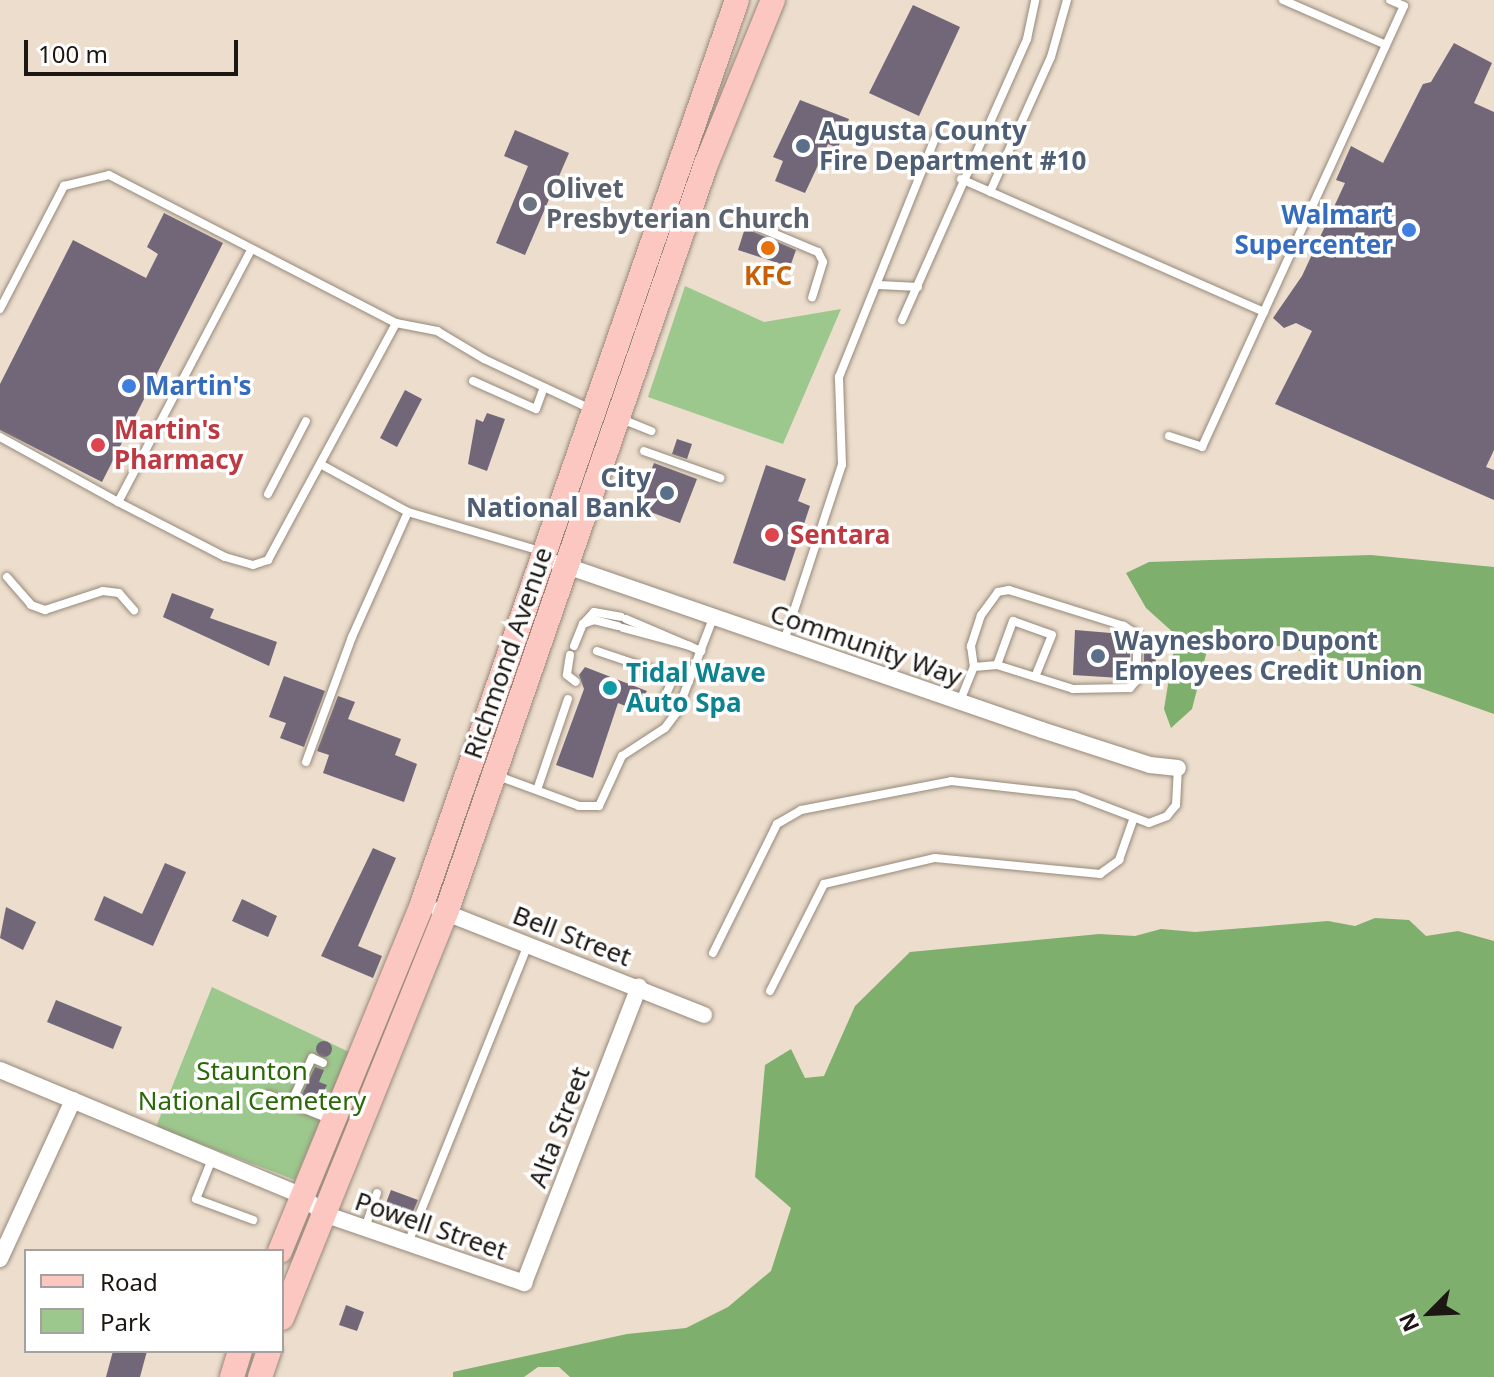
<!DOCTYPE html>
<html>
<head>
<meta charset="utf-8">
<style>
	body { margin:0 }
	#map { position:relative; width:1494px; height:1377px; overflow:hidden; background:#ecddcd; font-family:"Noto Sans",sans-serif }
	div>[style] { position:absolute }
	.green>* { inset:0; background:#9cc78d }
	.forest>* { inset:0; background:#7eaf6d }
	.building>* { inset:0; background:#716778 }
	.round { border-radius:50% }
	.roads { filter:drop-shadow(0 0 2px #96897a) drop-shadow(0 0 2px #96897a) }
	.service>* { height:8px; margin:-4px; padding:0 4px; transform-origin:4px; border-radius:4px; background:#fff }
	.minor>* { height:16px; margin:-8px; padding:0 8px; transform-origin:8px; border-radius:8px; background:#fff }
	.primary>* { height:24px; margin:-12px; padding:0 12px; transform-origin:12px; border-radius:12px; background:#fdc7c1 }
	.dots>* { width:22px; height:22px; translate:-50% -50%; box-sizing:border-box; border:4px solid #fff; border-radius:50% }
	span { translate:-50% -50%; white-space:nowrap; text-align:center; line-height:1.15; -webkit-text-stroke:7px #fff; paint-order:stroke }
	.service-label { font-size:26px; color:#4e5e75; font-weight:700 }
	.left { translate:0 -50%; text-align:left }
	.right { translate:-100% -50%; text-align:right }
	.worship-label { font-size:26px; color:#5b616d; font-weight:700 }
	.shop-label { font-size:26px; color:#366cbe; font-weight:700 }
	.food-label { font-size:26px; color:#c56008; font-weight:700 }
	.health-label { font-size:26px; color:#be3a42; font-weight:700 }
	.street-label { font-size:26px; color:#1c1712 }
	.culture-label { font-size:26px; color:#0d838f; font-weight:700 }
	.park-label { font-size:26px; color:#2b6808 }
	.legend { position:absolute; left:24px; top:1249px; width:260px; height:104px; box-sizing:border-box; background:#fff; border:2px solid #a4a2a0; margin:0; padding:10px 14px; list-style:none; font-size:24px; color:#1c1712 }
	.legend li { display:flex; align-items:center; gap:16px; height:40px }
	.legend b { width:40px; border:2px solid #a4a2a0 }
	.north { position:absolute; left:1390px; top:1273px; width:80px; height:80px; -webkit-text-stroke:6px #fff; paint-order:stroke; rotate:246deg; font-size:22px; font-weight:700; line-height:32px; text-align:center; color:#1c1712 }
	.north::after { content:''; display:block; margin:auto; width:28px; height:36px; background:#1c1712; clip-path:polygon(50% 0,100% 100%,50% 72%,0 100%) }
	.scale { position:absolute; left:24px; top:40px; width:214px; height:36px; box-sizing:border-box; border:4px solid #1c1712; border-top:0; padding-left:10px; font-size:24px; line-height:28px; white-space:nowrap; color:#1c1712; -webkit-text-stroke:6px #fff; paint-order:stroke }
</style>
</head>
<body>
<div id="map">
	<div class="green">
		<i style="clip-path:polygon(685px 286px,764px 322px,841px 309px,783px 444px,648px 397px)"></i>
		<i style="clip-path:polygon(212px 987px,349px 1052px,295px 1180px,156px 1127px)"></i>
	</div>
	<div class="forest">
		<i style="clip-path:polygon(1371px 555px,1494px 567px,1494px 714px,1344px 661px,1212px 631px,1192px 709px,1171px 728px,1164px 709px,1176px 635px,1146px 608px,1126px 573px,1149px 562px)"></i>
		<i style="clip-path:polygon(1375px 918px,1409px 920px,1426px 936px,1458px 931px,1494px 941px,1494px 1377px,570px 1377px,559px 1367px,538px 1367px,524px 1377px,453px 1377px,453px 1372px,627px 1334px,686px 1328px,728px 1307px,771px 1271px,791px 1208px,755px 1177px,765px 1065px,791px 1049px,805px 1078px,824px 1076px,855px 1006px,910px 952px,1099px 934px,1135px 936px,1161px 929px,1195px 932px,1328px 921px,1355px 926px)"></i>
	</div>
	<div class="building">
		<i style="clip-path:polygon(913px 5px,960px 27px,919px 116px,869px 93px)"></i>
		<i style="clip-path:polygon(1454px 43px,1492px 63px,1474px 103px,1494px 112px,1494px 450px,1486px 467px,1494px 470px,1494px 500px,1275px 404px,1312px 331px,1296px 323px,1284px 328px,1273px 318px,1302px 276px,1345px 183px,1336px 180px,1351px 146px,1383px 163px,1423px 84px,1431px 82px)"></i>
		<i style="clip-path:polygon(800px 100px,849px 119px,838px 148px,828px 144px,805px 193px,775px 181px,783px 161px,773px 157px)"></i>
		<i style="clip-path:polygon(515px 130px,569px 153px,525px 255px,496px 243px,528px 166px,504px 156px)"></i>
		<i style="clip-path:polygon(164px 213px,223px 243px,102px 482px,0 430px,0 384px,73px 240px,146px 278px,158px 254px,147px 247px)"></i>
		<i style="clip-path:polygon(745px 228px,796px 250px,790px 267px,738px 250px)"></i>
		<i style="clip-path:polygon(405px 390px,422px 399px,397px 447px,380px 438px)"></i>
		<i style="clip-path:polygon(487px 413px,505px 419px,487px 471px,468px 464px,476px 419px,483px 422px)"></i>
		<i style="clip-path:polygon(677px 439px,692px 444px,687px 459px,672px 454px)"></i>
		<i style="clip-path:polygon(654px 463px,697px 479px,680px 523px,637px 507px)"></i>
		<i style="clip-path:polygon(766px 465px,806px 479px,798px 501px,810px 506px,785px 581px,733px 563px)"></i>
		<i style="clip-path:polygon(172px 593px,214px 609px,210px 618px,277px 642px,269px 666px,163px 617px)"></i>
		<i style="clip-path:polygon(1075px 630px,1123px 634px,1122px 647px,1130px 648px,1130px 666px,1121px 665px,1120px 678px,1073px 675px)"></i>
		<i style="clip-path:polygon(1144px 649px,1157px 650px,1155px 668px,1144px 667px)"></i>
		<i style="clip-path:polygon(585px 667px,647px 691px,639px 704px,643px 713px,618px 703px,593px 778px,556px 765px,584px 689px,579px 675px)"></i>
		<i style="clip-path:polygon(284px 676px,325px 691px,304px 747px,280px 738px,286px 723px,269px 717px)"></i>
		<i style="clip-path:polygon(338px 696px,355px 702px,348px 719px,401px 739px,395px 755px,417px 764px,404px 802px,323px 773px,329px 755px,317px 751px)"></i>
		<i style="clip-path:polygon(373px 848px,396px 858px,358px 946px,382px 956px,373px 978px,321px 956px)"></i>
		<i style="clip-path:polygon(165px 863px,186px 872px,153px 946px,94px 920px,104px 896px,142px 914px)"></i>
		<i style="clip-path:polygon(242px 899px,277px 916px,268px 937px,232px 921px)"></i>
		<i style="clip-path:polygon(6px 907px,36px 922px,23px 950px,0 938px)"></i>
		<i style="clip-path:polygon(56px 1000px,122px 1027px,113px 1049px,47px 1022px)"></i>
		<i class="round" style="left:316px;top:1041px;width:16px;height:16px"></i>
		<i style="clip-path:polygon(315px 1067px,324px 1070px,319px 1082px,327px 1085px,316px 1106px,300px 1099px)"></i>
		<i style="clip-path:polygon(391px 1190px,418px 1200px,407px 1226px,381px 1216px)"></i>
		<i style="clip-path:polygon(346px 1305px,364px 1312px,357px 1331px,339px 1325px)"></i>
		<i style="clip-path:polygon(113px 1351px,147px 1351px,140px 1377px,106px 1377px)"></i>
	</div>
	<div class="roads">
		<div class="service">
			<i style="left:1283px;top:0;width:112px;rotate:23.6deg"></i>
			<i style="left:961px;top:179px;width:331px;rotate:23.7deg"></i>
			<i style="left:990px;top:192px;width:148px;rotate:-65.7deg"></i>
			<i style="left:1051px;top:57px;width:59px;rotate:-74.3deg"></i>
			<i style="left:754px;top:219px;width:7px;rotate:74deg"></i>
			<i style="left:756px;top:226px;width:67px;rotate:22.8deg"></i>
			<i style="left:818px;top:252px;width:11px;rotate:63deg"></i>
			<i style="left:823px;top:262px;width:37px;rotate:107deg"></i>
			<i style="left:251px;top:250px;width:285px;rotate:117.8deg"></i>
			<i style="left:118px;top:502px;width:120px;rotate:27.2deg"></i>
			<i style="left:225px;top:557px;width:29px;rotate:16deg"></i>
			<i style="left:253px;top:565px;width:16px;rotate:-18deg"></i>
			<i style="left:268px;top:560px;width:269px;rotate:-61.6deg"></i>
			<i style="left:879px;top:285px;width:39px;rotate:3deg"></i>
			<i style="left:0;top:309px;width:139px;rotate:-62.5deg"></i>
			<i style="left:64px;top:186px;width:46px;rotate:-13.7deg"></i>
			<i style="left:109px;top:175px;width:323px;rotate:27.3deg"></i>
			<i style="left:396px;top:323px;width:42px;rotate:11deg"></i>
			<i style="left:437px;top:331px;width:55px;rotate:30.8deg"></i>
			<i style="left:484px;top:359px;width:120px;rotate:25.1deg"></i>
			<i style="left:902px;top:320px;width:308px;rotate:-66deg"></i>
			<i style="left:1027px;top:39px;width:40px;rotate:-78deg"></i>
			<i style="left:473px;top:381px;width:69px;rotate:24deg"></i>
			<i style="left:536px;top:409px;width:23px;rotate:-70deg"></i>
			<i style="left:619px;top:418px;width:35px;rotate:22deg"></i>
			<i style="left:1169px;top:436px;width:35px;rotate:18deg"></i>
			<i style="left:1202px;top:447px;width:485px;rotate:-65.4deg"></i>
			<i style="left:1404px;top:6px;width:15px;rotate:-157deg"></i>
			<i style="left:0;top:437px;width:135px;rotate:28.8deg"></i>
			<i style="left:644px;top:451px;width:81px;rotate:19.6deg"></i>
			<i style="left:322px;top:465px;width:98px;rotate:28.7deg"></i>
			<i style="left:408px;top:512px;width:142px;rotate:16.4deg"></i>
			<i style="left:268px;top:494px;width:82px;rotate:-62.5deg"></i>
			<i style="left:7px;top:577px;width:37px;rotate:49deg"></i>
			<i style="left:31px;top:605px;width:15px;rotate:20deg"></i>
			<i style="left:45px;top:610px;width:61px;rotate:-18.1deg"></i>
			<i style="left:103px;top:591px;width:16px;rotate:7deg"></i>
			<i style="left:119px;top:593px;width:23px;rotate:49deg"></i>
			<i style="left:626px;top:619px;width:82px;rotate:23.1deg"></i>
			<i style="left:583px;top:624px;width:16px;rotate:-47deg"></i>
			<i style="left:594px;top:612px;width:27px;rotate:10deg"></i>
			<i style="left:623px;top:628px;width:69px;rotate:15deg"></i>
			<i style="left:784px;top:641px;width:185px;rotate:-71.8deg"></i>
			<i style="left:842px;top:465px;width:88px;rotate:-92deg"></i>
			<i style="left:839px;top:377px;width:263px;rotate:-68.1deg"></i>
			<i style="left:574px;top:646px;width:24px;rotate:-68deg"></i>
			<i style="left:583px;top:624px;width:12px;rotate:-20deg"></i>
			<i style="left:594px;top:620px;width:25px;rotate:14deg"></i>
			<i style="left:597px;top:651px;width:97px;rotate:18.6deg"></i>
			<i style="left:570px;top:655px;width:20px;rotate:99deg"></i>
			<i style="left:567px;top:675px;width:11px;rotate:38deg"></i>
			<i style="left:997px;top:665px;width:47px;rotate:-70deg"></i>
			<i style="left:1013px;top:621px;width:41px;rotate:19.7deg"></i>
			<i style="left:1052px;top:635px;width:45px;rotate:112deg"></i>
			<i style="left:960px;top:701px;width:37px;rotate:-68deg"></i>
			<i style="left:974px;top:667px;width:23px;rotate:-5deg"></i>
			<i style="left:997px;top:665px;width:80px;rotate:17.5deg"></i>
			<i style="left:1073px;top:689px;width:57px;rotate:-1deg"></i>
			<i style="left:1130px;top:688px;width:9px;rotate:-49deg"></i>
			<i style="left:1136px;top:681px;width:46px;rotate:-87.5deg"></i>
			<i style="left:1138px;top:635px;width:17px;rotate:-147deg"></i>
			<i style="left:1124px;top:626px;width:121px;rotate:-162.6deg"></i>
			<i style="left:1009px;top:590px;width:11px;rotate:170deg"></i>
			<i style="left:998px;top:592px;width:29px;rotate:126deg"></i>
			<i style="left:981px;top:615px;width:33px;rotate:108deg"></i>
			<i style="left:971px;top:646px;width:21px;rotate:82deg"></i>
			<i style="left:646px;top:706px;width:14px;rotate:8deg"></i>
			<i style="left:660px;top:708px;width:34px;rotate:-66deg"></i>
			<i style="left:306px;top:762px;width:133px;rotate:-69.8deg"></i>
			<i style="left:352px;top:637px;width:137px;rotate:-65.9deg"></i>
			<i style="left:498px;top:776px;width:86px;rotate:20.3deg"></i>
			<i style="left:579px;top:806px;width:20px"></i>
			<i style="left:599px;top:806px;width:55px;rotate:-65.3deg"></i>
			<i style="left:622px;top:756px;width:51px;rotate:-33.1deg"></i>
			<i style="left:665px;top:728px;width:20px;rotate:-53deg"></i>
			<i style="left:677px;top:712px;width:101px;rotate:-69deg"></i>
			<i style="left:537px;top:790px;width:96px;rotate:-71.2deg"></i>
			<i style="left:713px;top:953px;width:144px;rotate:-63.6deg"></i>
			<i style="left:777px;top:824px;width:28px;rotate:-30deg"></i>
			<i style="left:801px;top:810px;width:153px;rotate:-10.9deg"></i>
			<i style="left:951px;top:781px;width:125px;rotate:6.4deg"></i>
			<i style="left:1075px;top:795px;width:79px;rotate:20.7deg"></i>
			<i style="left:1149px;top:823px;width:19px;rotate:-21deg"></i>
			<i style="left:1167px;top:816px;width:14px;rotate:-51deg"></i>
			<i style="left:1176px;top:805px;width:37px;rotate:-87deg"></i>
			<i style="left:770px;top:991px;width:120px;rotate:-63.2deg"></i>
			<i style="left:824px;top:884px;width:114px;rotate:-13.2deg"></i>
			<i style="left:935px;top:858px;width:166px;rotate:5.5deg"></i>
			<i style="left:1100px;top:874px;width:24px;rotate:-36deg"></i>
			<i style="left:1119px;top:860px;width:42px;rotate:-70.7deg"></i>
			<i style="left:269px;top:1095px;width:65px;rotate:21.8deg"></i>
			<i style="left:291px;top:1103px;width:50px;rotate:-65deg"></i>
			<i style="left:312px;top:1058px;width:12px;rotate:24deg"></i>
			<i style="left:212px;top:1159px;width:43px;rotate:111.8deg"></i>
			<i style="left:196px;top:1199px;width:61px;rotate:20.2deg"></i>
			<i style="left:365px;top:1228px;width:37px;rotate:-71deg"></i>
			<i style="left:408px;top:1243px;width:321px;rotate:-68.1deg"></i>
		</div>
		<div class="minor">
			<i style="left:558px;top:563px;width:512px;rotate:19.04deg"></i>
			<i style="left:1042px;top:730px;width:114px;rotate:18deg"></i>
			<i style="left:1150px;top:765px;width:28px;rotate:6deg"></i>
			<i style="left:439px;top:910px;width:285px;rotate:21.6deg"></i>
			<i style="left:0;top:1070px;width:327px;rotate:22.6deg"></i>
			<i style="left:302px;top:1196px;width:28px;rotate:39deg"></i>
			<i style="left:324px;top:1214px;width:212px;rotate:19deg"></i>
			<i style="left:524px;top:1283px;width:318px;rotate:-68.8deg"></i>
			<i style="left:0;top:1259px;width:175px;rotate:-65.3deg"></i>
		</div>
		<div class="primary">
			<i style="left:280px;top:1251px;width:375px;rotate:-67.7deg"></i>
			<i style="left:422px;top:904px;width:957px;rotate:-70.79deg"></i>
			<i style="left:282px;top:1318px;width:437px;rotate:-68deg"></i>
			<i style="left:446px;top:913px;width:793px;rotate:-70.86deg"></i>
			<i style="left:706px;top:164px;width:177px;rotate:-67.8deg"></i>
			<i style="left:232px;top:1377px;width:27px;rotate:-73deg"></i>
			<i style="left:260px;top:1377px;width:28px;rotate:-71deg"></i>
		</div>
	</div>
	<div class="dots">
		<i style="left:803px;top:146px;background:#5c6f8a"></i>
		<i style="left:530px;top:204px;background:#6b7280"></i>
		<i style="left:1409px;top:230px;background:#3f7fe0"></i>
		<i style="left:768px;top:248px;background:#e8710a"></i>
		<i style="left:129px;top:386px;background:#3f7fe0"></i>
		<i style="left:98px;top:445px;background:#e0444e"></i>
		<i style="left:667px;top:493px;background:#5c6f8a"></i>
		<i style="left:772px;top:535px;background:#e0444e"></i>
		<i style="left:1098px;top:656px;background:#5c6f8a"></i>
		<i style="left:610px;top:688px;background:#0f9aa8"></i>
	</div>
	<div class="service-label">
		<span class="left" style="left:819px;top:146px">Augusta County<br>Fire Department #10</span>
		<span class="right" style="left:651px;top:493px">City<br>National Bank</span>
		<span class="left" style="left:1114px;top:656px">Waynesboro Dupont<br>Employees Credit Union</span>
	</div>
	<div class="worship-label">
		<span class="left" style="left:546px;top:204px">Olivet<br>Presbyterian Church</span>
	</div>
	<div class="shop-label">
		<span class="right" style="left:1393px;top:230px">Walmart<br>Supercenter</span>
		<span class="left" style="left:145px;top:386px">Martin's</span>
	</div>
	<div class="food-label">
		<span style="left:768px;top:276px">KFC</span>
	</div>
	<div class="health-label">
		<span class="left" style="left:114px;top:445px">Martin's<br>Pharmacy</span>
		<span class="left" style="left:790px;top:535px">Sentara</span>
	</div>
	<div class="street-label">
		<span style="left:866px;top:645px;rotate:19deg">Community Way</span>
		<span style="left:508px;top:653px;rotate:-71deg">Richmond Avenue</span>
		<span style="left:572px;top:936px;rotate:21deg">Bell Street</span>
		<span style="left:559px;top:1127px;rotate:-69deg">Alta Street</span>
		<span style="left:431px;top:1226px;rotate:19deg">Powell Street</span>
	</div>
	<div class="culture-label">
		<span class="left" style="left:626px;top:688px">Tidal Wave<br>Auto Spa</span>
	</div>
	<div class="park-label">
		<span style="left:252px;top:1086px">Staunton<br>National Cemetery</span>
	</div>
	<ul class="legend">
	<li><b style="height:10px;background:#fdc7c1"></b>Road</li>
	<li><b style="height:22px;background:#9cc78d"></b>Park</li>
	</ul>
	<div class="north">N</div>
	<div class="scale">100 m</div>
</div>
</body>
</html>
